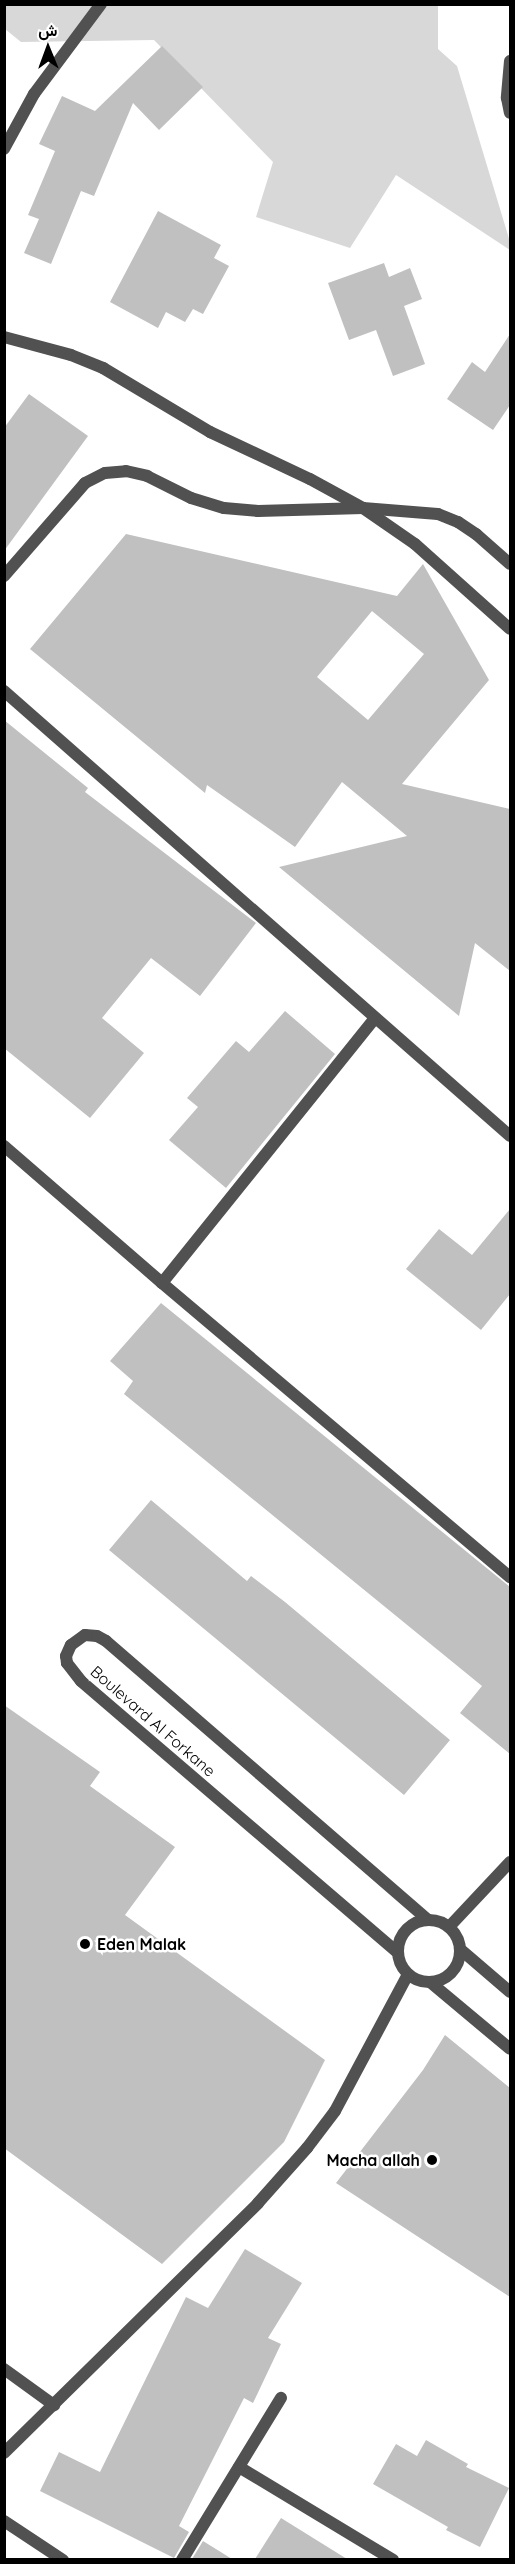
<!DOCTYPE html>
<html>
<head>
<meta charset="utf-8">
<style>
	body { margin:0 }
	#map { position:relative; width:515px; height:2564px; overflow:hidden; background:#fff; font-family:Quicksand,Vazirmatn,sans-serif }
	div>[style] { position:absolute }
	.green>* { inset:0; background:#d8d8d8 }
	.building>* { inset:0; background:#c0c0c0 }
	.minor>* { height:12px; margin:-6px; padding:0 6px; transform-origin:6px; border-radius:6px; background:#515151 }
	.tertiary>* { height:12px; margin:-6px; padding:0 6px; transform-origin:6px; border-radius:6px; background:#515151 }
	.tertiary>.ring { margin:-6px; padding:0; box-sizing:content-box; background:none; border:12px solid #515151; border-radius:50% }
	.dots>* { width:16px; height:16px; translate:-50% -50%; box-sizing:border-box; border:3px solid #fff; border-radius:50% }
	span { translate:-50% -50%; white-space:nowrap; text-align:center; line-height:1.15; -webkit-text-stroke:5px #fff; paint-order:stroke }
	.street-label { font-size:16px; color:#000 }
	.poi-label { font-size:16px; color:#000; font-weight:700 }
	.left { translate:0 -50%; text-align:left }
	.right { translate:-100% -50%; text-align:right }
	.frame { position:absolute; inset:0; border:6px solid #000; pointer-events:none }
	.north { position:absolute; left:18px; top:18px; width:60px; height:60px; -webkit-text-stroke:4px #fff; paint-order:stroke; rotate:359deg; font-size:16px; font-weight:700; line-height:24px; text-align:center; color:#000 }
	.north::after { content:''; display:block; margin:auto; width:21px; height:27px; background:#000; clip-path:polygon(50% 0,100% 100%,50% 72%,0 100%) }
</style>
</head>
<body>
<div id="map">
	<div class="green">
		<i style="clip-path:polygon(4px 5px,438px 5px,438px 49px,457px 66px,510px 242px,510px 250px,396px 175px,350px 248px,256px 217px,273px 162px,154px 40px,21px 42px,5px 29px)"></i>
	</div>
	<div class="building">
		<i style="clip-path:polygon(162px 46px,203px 87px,159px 130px,133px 103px,94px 196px,81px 191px,51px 264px,24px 253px,39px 219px,28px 215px,55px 151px,39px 144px,62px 96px,95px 111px)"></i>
		<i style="clip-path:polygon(158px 211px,221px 245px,214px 258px,229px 266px,203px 314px,193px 309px,185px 322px,166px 312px,158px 328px,110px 302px)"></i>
		<i style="clip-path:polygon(384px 263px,389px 277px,410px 268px,422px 299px,404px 306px,425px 364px,393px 376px,376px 330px,349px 340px,328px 283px)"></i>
		<i style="clip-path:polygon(510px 334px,510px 405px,493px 430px,447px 399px,472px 362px,485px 372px)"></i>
		<i style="clip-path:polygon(29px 394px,88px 436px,4px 551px,4px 428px)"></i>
		<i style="clip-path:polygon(evenodd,126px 534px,397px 596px,423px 564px,489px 680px,402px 784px,510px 809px,510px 971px,475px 943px,459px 1016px,279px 867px,407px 836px,342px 782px,295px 847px,207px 785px,205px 793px,30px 649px,126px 534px,372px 611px,424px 654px,368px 720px,317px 677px,372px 611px)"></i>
		<i style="clip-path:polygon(4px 720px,88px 788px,85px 792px,256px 923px,200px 996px,151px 958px,102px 1018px,144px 1053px,90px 1118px,4px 1048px)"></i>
		<i style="clip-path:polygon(285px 1011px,335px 1054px,226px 1188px,169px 1140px,198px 1107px,187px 1098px,236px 1041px,249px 1052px)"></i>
		<i style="clip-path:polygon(510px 1209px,510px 1294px,481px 1330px,406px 1269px,439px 1229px,472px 1255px)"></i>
		<i style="clip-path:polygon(161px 1303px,510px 1587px,510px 1754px,460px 1713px,482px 1686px,124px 1394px,133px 1381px,110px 1361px)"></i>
		<i style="clip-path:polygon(151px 1500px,247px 1581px,251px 1576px,285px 1602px,450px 1740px,404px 1795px,109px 1550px)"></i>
		<i style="clip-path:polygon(4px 1705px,100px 1772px,90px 1786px,175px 1847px,125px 1915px,325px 2060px,284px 2142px,162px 2264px,4px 2148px)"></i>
		<i style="clip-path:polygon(445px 2035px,510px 2088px,510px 2297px,336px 2183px,423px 2070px)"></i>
		<i style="clip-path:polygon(245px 2249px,302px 2283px,268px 2338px,281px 2344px,253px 2403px,244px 2398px,179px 2526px,189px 2532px,174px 2558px,40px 2491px,59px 2452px,100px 2472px,186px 2297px,208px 2308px)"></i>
		<i style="clip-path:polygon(426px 2440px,468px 2464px,466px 2467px,509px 2488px,480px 2547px,446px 2530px,448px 2527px,373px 2484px,396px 2444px,417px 2456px)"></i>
		<i style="clip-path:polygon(281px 2518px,347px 2559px,255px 2559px)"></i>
		<i style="clip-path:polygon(203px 2541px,232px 2559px,192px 2559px)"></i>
	</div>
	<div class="minor">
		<i style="left:510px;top:61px;width:37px;rotate:95deg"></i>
		<i style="left:507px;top:98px;width:15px;rotate:79deg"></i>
		<i style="left:4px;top:149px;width:63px;rotate:-61.4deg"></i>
		<i style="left:34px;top:94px;width:112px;rotate:-53.3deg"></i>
		<i style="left:4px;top:337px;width:69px;rotate:15deg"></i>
		<i style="left:71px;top:355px;width:35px;rotate:22deg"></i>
		<i style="left:103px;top:368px;width:125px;rotate:30.9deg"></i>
		<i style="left:210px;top:432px;width:110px;rotate:25.2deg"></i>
		<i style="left:310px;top:479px;width:60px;rotate:28.7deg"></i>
		<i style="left:363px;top:508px;width:63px;rotate:34.7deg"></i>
		<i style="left:415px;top:544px;width:127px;rotate:41.8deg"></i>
		<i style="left:4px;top:576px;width:123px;rotate:-48.9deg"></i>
		<i style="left:85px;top:483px;width:22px;rotate:-27deg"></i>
		<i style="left:105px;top:473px;width:21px;rotate:-5deg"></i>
		<i style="left:126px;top:471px;width:22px;rotate:13deg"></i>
		<i style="left:147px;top:476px;width:49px;rotate:26.6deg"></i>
		<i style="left:191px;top:498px;width:34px;rotate:17deg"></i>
		<i style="left:224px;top:508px;width:34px;rotate:5deg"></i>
		<i style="left:258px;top:511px;width:105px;rotate:-1.6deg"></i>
		<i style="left:363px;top:508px;width:75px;rotate:4.6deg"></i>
		<i style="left:438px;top:514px;width:22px;rotate:22deg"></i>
		<i style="left:458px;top:522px;width:22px;rotate:34deg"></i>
		<i style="left:476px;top:534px;width:45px;rotate:41.4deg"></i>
		<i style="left:4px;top:691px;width:674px;rotate:41.33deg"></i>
		<i style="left:4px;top:1146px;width:209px;rotate:40.9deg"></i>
		<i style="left:162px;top:1283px;width:456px;rotate:40.2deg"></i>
		<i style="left:162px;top:1283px;width:340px;rotate:-51.2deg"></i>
		<i style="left:460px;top:1949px;width:66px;rotate:40.7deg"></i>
		<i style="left:397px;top:1952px;width:416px;rotate:-139.4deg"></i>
		<i style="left:81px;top:1681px;width:23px;rotate:-128deg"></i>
		<i style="left:67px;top:1663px;width:7px;rotate:-98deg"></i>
		<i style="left:66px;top:1656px;width:12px;rotate:-66deg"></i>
		<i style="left:71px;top:1645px;width:17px;rotate:-36deg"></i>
		<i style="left:85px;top:1635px;width:12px;rotate:5deg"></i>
		<i style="left:97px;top:1636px;width:10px;rotate:29deg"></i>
		<i style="left:106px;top:1641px;width:425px;rotate:40.9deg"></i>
		<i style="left:430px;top:1982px;width:104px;rotate:39.9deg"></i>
		<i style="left:4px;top:2369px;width:62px;rotate:35.8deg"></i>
		<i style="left:239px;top:2467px;width:180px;rotate:31.1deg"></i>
		<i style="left:4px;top:2521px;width:71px;rotate:33.5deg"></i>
		<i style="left:182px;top:2560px;width:190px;rotate:-58.6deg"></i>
	</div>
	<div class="tertiary">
		<i class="ring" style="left:398px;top:1920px;width:50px;height:50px"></i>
		<i style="left:449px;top:1927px;width:89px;rotate:-46.8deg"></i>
		<i style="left:4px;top:2453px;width:356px;rotate:-44.5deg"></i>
		<i style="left:258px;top:2203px;width:74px;rotate:-48.3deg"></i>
		<i style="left:307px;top:2148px;width:46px;rotate:-52.9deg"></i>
		<i style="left:335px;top:2111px;width:155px;rotate:-61.9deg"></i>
	</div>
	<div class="dots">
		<i style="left:85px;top:1944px;background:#000"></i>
		<i style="left:432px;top:2160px;background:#000"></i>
	</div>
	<div class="street-label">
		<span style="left:153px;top:1721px;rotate:41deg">Boulevard Al Forkane</span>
	</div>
	<div class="poi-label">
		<span class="left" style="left:97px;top:1944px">Eden Malak</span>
		<span class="right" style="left:420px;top:2160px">Macha allah</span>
	</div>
	<div class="frame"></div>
	<div class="north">ش</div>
</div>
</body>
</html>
